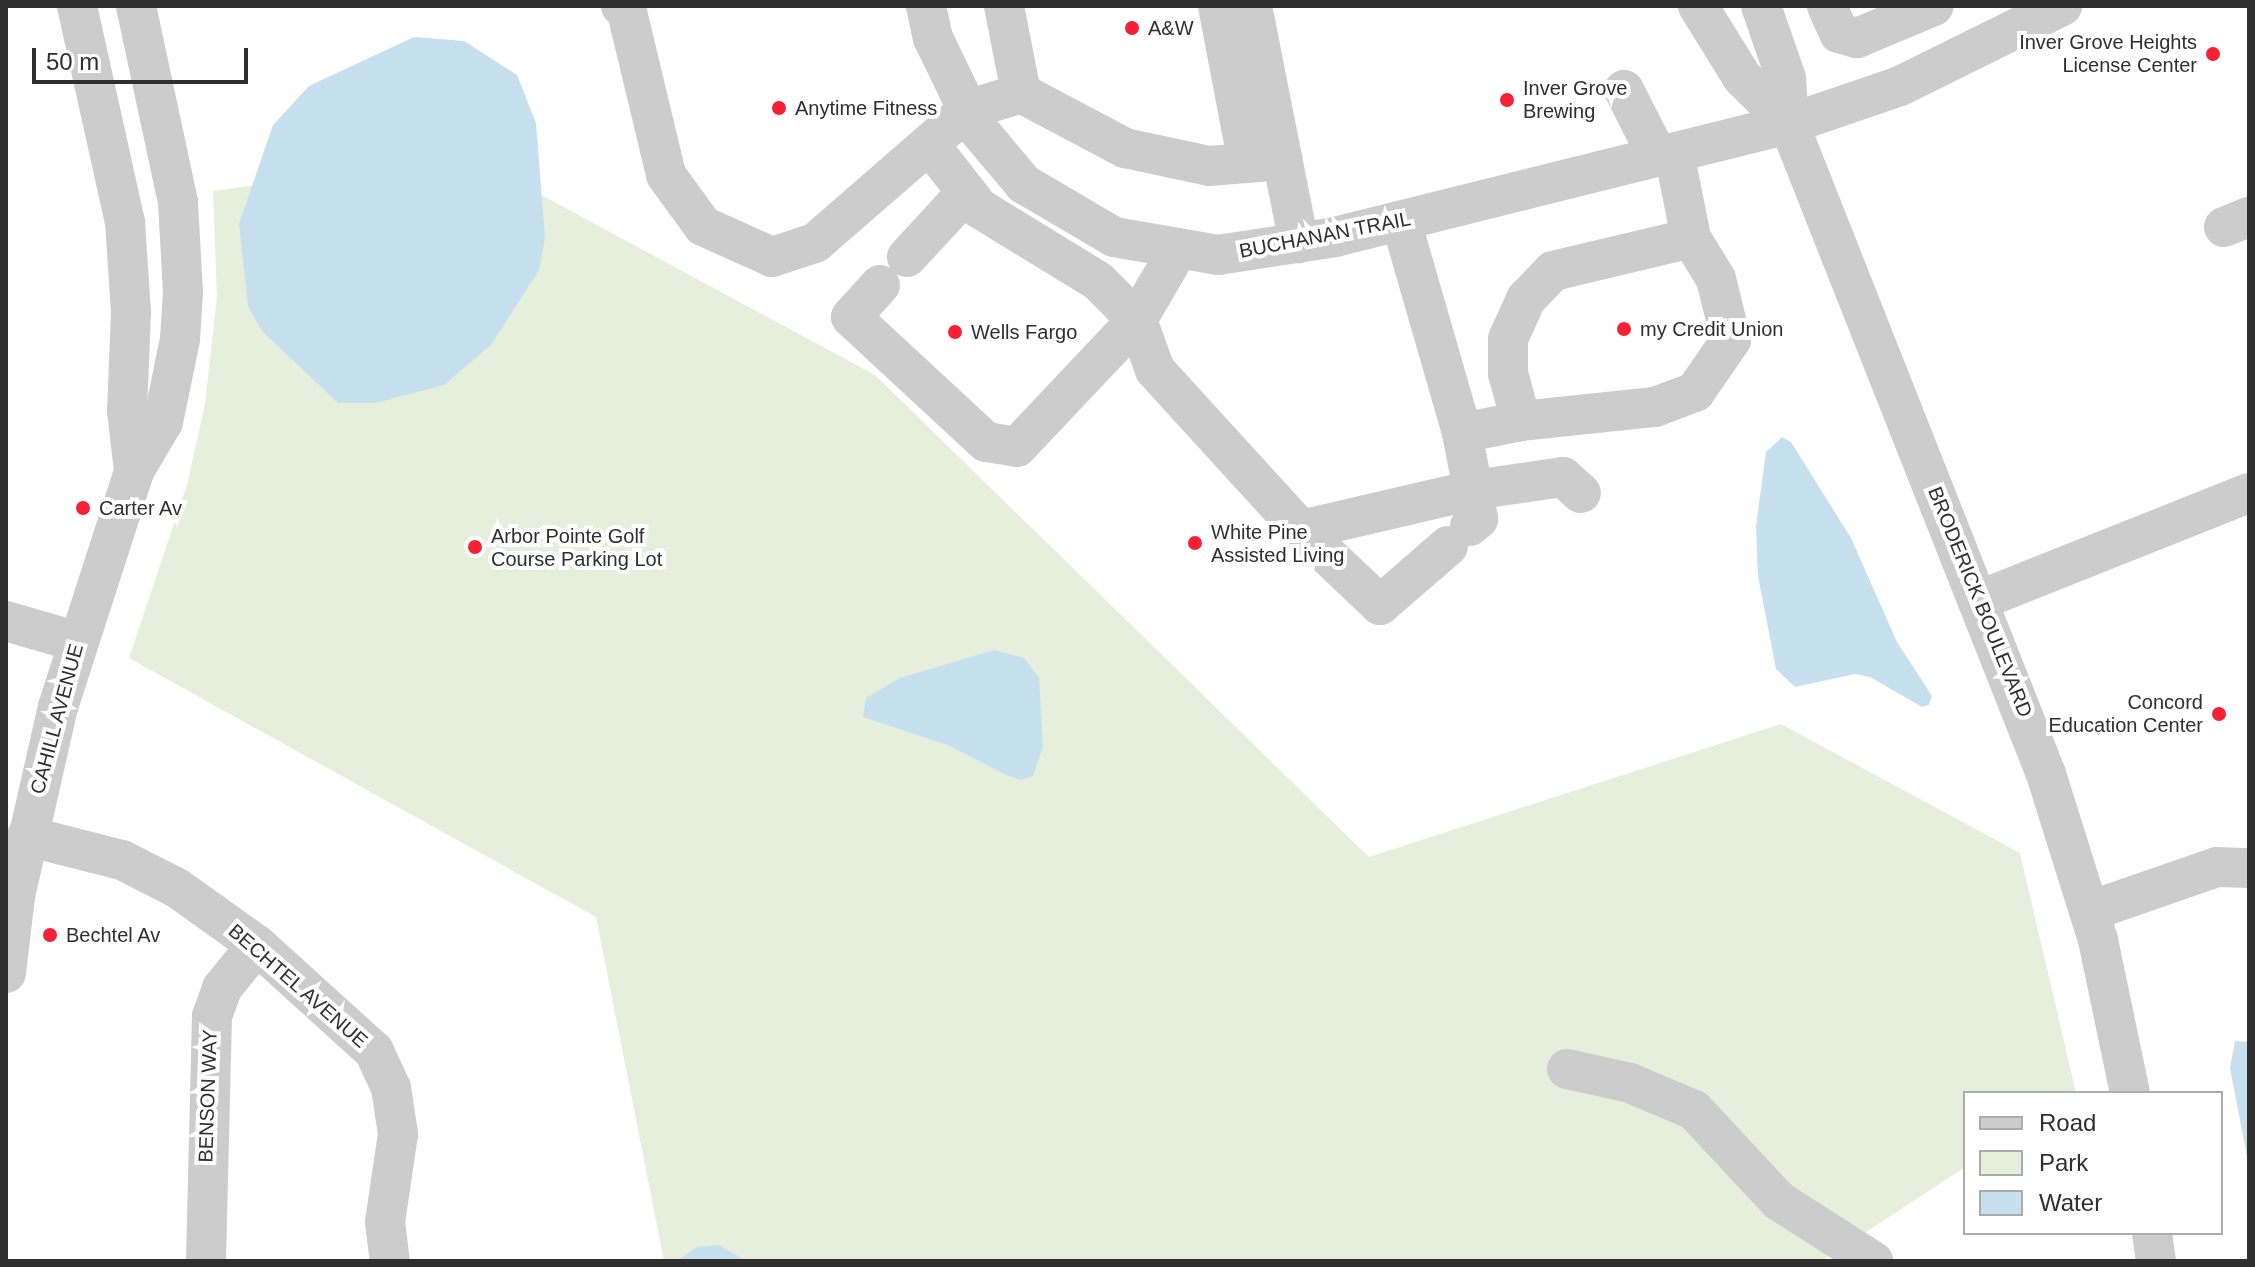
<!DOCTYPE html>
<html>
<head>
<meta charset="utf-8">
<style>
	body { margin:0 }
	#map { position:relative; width:2255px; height:1267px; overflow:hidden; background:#fff; font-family:Arial,sans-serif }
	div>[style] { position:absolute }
	.green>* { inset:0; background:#e6eedc }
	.water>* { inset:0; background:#c6e0ef }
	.minor>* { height:40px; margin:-20px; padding:0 20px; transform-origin:20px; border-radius:20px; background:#ccc }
	.dots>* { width:22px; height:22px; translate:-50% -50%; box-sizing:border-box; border:4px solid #fff; border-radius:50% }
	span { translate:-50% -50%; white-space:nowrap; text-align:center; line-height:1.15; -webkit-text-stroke:8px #fff; paint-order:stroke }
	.poi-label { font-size:20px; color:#2f2f2f }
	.left { translate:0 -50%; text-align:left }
	.right { translate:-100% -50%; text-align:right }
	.street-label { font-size:20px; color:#2f2f2f }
	.frame { position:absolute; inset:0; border:8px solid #2f2f2f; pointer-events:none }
	.legend { position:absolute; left:1963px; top:1091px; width:260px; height:144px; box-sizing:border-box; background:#fff; border:2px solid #acacac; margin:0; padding:10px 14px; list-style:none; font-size:24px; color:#2f2f2f }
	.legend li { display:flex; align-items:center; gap:16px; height:40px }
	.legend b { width:40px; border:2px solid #acacac }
	.scale { position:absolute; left:32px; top:48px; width:216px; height:36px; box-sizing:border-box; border:4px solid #2f2f2f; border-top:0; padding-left:10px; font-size:24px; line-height:28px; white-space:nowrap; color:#2f2f2f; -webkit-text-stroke:6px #fff; paint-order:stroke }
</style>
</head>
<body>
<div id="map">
	<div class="green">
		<i style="clip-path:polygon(469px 156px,875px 375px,1369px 857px,1781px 724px,2020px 853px,2076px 1093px,1965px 1093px,1965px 1167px,1822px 1261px,664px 1261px,596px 917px,129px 658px,187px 485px,205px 404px,217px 297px,213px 191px)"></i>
	</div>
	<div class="water">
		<i style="clip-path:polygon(414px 37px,464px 41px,517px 75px,536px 123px,545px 238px,539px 270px,491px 345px,444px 385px,376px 403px,338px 403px,262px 331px,248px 306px,239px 224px,273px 125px,309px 86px)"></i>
		<i style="clip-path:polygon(1782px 437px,1791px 442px,1851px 538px,1897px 642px,1932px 696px,1929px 705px,1922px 707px,1870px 677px,1855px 674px,1795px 687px,1776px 669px,1758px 576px,1756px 526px,1766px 452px)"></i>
		<i style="clip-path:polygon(994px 650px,1024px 658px,1039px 678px,1043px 746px,1033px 776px,1021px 780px,1006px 775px,948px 745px,863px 717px,866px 698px,900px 678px)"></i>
		<i style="clip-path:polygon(2235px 1041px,2249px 1042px,2249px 1167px,2230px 1068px)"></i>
		<i style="clip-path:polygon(719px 1245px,746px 1261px,677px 1261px,697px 1247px)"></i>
	</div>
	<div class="minor">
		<i style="left:77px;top:6px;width:221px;rotate:77.5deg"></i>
		<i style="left:125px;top:222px;width:90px;rotate:86.2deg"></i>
		<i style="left:131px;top:312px;width:99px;rotate:92.3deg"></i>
		<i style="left:127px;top:411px;width:60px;rotate:83.3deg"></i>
		<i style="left:621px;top:6px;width:8px;rotate:45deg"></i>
		<i style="left:627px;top:12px;width:168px;rotate:76.5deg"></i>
		<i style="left:666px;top:175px;width:63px;rotate:54deg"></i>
		<i style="left:703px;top:226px;width:76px;rotate:24.2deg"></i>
		<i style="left:772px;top:257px;width:45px;rotate:-18deg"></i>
		<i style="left:815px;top:243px;width:203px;rotate:-41deg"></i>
		<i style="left:968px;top:110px;width:56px;rotate:-17.8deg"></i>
		<i style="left:1021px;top:93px;width:118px;rotate:27.9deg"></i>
		<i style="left:1125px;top:148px;width:86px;rotate:12.1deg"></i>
		<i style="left:1209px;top:166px;width:74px;rotate:-4.6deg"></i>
		<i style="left:926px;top:6px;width:33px;rotate:78deg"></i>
		<i style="left:933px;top:38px;width:99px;rotate:64.2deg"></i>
		<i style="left:976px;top:127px;width:75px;rotate:49.9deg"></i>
		<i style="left:1024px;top:184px;width:104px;rotate:30.5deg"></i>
		<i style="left:1114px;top:237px;width:106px;rotate:9.8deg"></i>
		<i style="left:1218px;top:255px;width:118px;rotate:-8.7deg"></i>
		<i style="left:1335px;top:237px;width:468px;rotate:-14deg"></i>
		<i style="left:1789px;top:124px;width:117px;rotate:-18.9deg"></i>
		<i style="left:1900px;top:86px;width:181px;rotate:-26.3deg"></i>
		<i style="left:1004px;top:6px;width:89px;rotate:78.9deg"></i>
		<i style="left:1218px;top:6px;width:160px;rotate:79.2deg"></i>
		<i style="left:1252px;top:6px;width:242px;rotate:78.8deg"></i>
		<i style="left:1698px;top:6px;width:84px;rotate:58.2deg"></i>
		<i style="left:1742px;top:77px;width:66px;rotate:45deg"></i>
		<i style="left:1761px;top:6px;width:76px;rotate:70.9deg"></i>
		<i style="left:1786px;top:78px;width:46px;rotate:86.3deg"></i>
		<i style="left:1789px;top:124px;width:699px;rotate:68.43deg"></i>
		<i style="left:2046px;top:774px;width:174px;rotate:72.6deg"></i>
		<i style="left:2098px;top:940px;width:156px;rotate:78.2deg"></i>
		<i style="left:1827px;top:6px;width:30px;rotate:66deg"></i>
		<i style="left:1839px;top:33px;width:19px;rotate:16deg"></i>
		<i style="left:1857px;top:38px;width:83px;rotate:-22.6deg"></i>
		<i style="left:1624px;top:90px;width:75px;rotate:63.1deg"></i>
		<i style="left:1401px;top:221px;width:221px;rotate:73.9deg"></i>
		<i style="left:1462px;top:433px;width:60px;rotate:-11.5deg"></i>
		<i style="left:1521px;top:421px;width:135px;rotate:-6deg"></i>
		<i style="left:1655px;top:407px;width:43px;rotate:-20.6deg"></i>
		<i style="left:1695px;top:392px;width:63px;rotate:-55.3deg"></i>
		<i style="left:1731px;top:340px;width:63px;rotate:-103.8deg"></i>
		<i style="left:1716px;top:279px;width:48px;rotate:-121.4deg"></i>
		<i style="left:1691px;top:238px;width:87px;rotate:-101.3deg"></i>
		<i style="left:2224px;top:227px;width:27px;rotate:-22deg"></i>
		<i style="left:1179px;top:248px;width:83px;rotate:120.3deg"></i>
		<i style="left:1137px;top:320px;width:53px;rotate:70.2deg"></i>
		<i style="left:1155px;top:370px;width:217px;rotate:47.6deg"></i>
		<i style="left:1301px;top:530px;width:177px;rotate:-13.1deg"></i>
		<i style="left:1473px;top:490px;width:58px;rotate:-100.9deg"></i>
		<i style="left:907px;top:257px;width:88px;rotate:-47.3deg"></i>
		<i style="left:880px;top:285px;width:43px;rotate:132.2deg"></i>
		<i style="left:851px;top:317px;width:184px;rotate:42.8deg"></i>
		<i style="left:986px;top:442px;width:31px;rotate:9deg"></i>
		<i style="left:1017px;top:447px;width:175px;rotate:-46.6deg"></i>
		<i style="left:1137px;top:320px;width:55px;rotate:-135deg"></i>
		<i style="left:1098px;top:281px;width:140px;rotate:-148.5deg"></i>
		<i style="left:979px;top:208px;width:81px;rotate:-128deg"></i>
		<i style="left:1521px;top:421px;width:50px;rotate:-105.2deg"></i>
		<i style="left:1508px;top:373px;width:34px;rotate:-90deg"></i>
		<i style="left:1508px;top:339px;width:44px;rotate:-65.8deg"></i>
		<i style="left:1526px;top:299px;width:39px;rotate:-46deg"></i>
		<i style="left:1553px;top:271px;width:142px;rotate:-13.4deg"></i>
		<i style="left:1470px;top:526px;width:11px;rotate:-41deg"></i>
		<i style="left:1478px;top:519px;width:29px;rotate:-100deg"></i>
		<i style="left:1473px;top:490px;width:91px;rotate:-8.2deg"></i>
		<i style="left:1563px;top:477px;width:24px;rotate:42deg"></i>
		<i style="left:1301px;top:530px;width:109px;rotate:43.5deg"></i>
		<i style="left:1380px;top:605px;width:90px;rotate:-40.9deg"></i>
		<i style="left:1980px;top:600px;width:289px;rotate:-21.7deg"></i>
		<i style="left:6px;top:621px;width:75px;rotate:16.3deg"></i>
		<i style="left:27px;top:836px;width:98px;rotate:14.2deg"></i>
		<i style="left:122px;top:860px;width:62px;rotate:27deg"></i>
		<i style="left:177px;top:888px;width:98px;rotate:35.5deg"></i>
		<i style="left:257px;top:945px;width:158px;rotate:42.2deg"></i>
		<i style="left:374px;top:1051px;width:41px;rotate:65.3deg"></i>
		<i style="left:391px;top:1088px;width:47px;rotate:81.3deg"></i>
		<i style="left:398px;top:1134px;width:89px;rotate:98.4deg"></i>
		<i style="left:385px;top:1222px;width:39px;rotate:83deg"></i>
		<i style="left:2090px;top:911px;width:134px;rotate:-19.1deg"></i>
		<i style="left:2217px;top:867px;width:32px;rotate:2deg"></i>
		<i style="left:6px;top:973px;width:78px;rotate:-83.3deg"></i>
		<i style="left:15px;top:896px;width:194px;rotate:-77.2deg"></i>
		<i style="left:58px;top:707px;width:248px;rotate:-72.1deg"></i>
		<i style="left:134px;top:471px;width:57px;rotate:-59.4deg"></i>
		<i style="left:163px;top:422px;width:85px;rotate:-78.4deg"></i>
		<i style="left:180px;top:339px;width:47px;rotate:-86.3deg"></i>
		<i style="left:183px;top:292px;width:90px;rotate:-93.2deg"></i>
		<i style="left:178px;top:202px;width:200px;rotate:-102.1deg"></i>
		<i style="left:1567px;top:1069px;width:65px;rotate:12.5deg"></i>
		<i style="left:1630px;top:1083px;width:69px;rotate:22.9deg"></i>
		<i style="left:1694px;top:1110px;width:125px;rotate:47deg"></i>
		<i style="left:1779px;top:1201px;width:112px;rotate:32.6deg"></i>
		<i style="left:2152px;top:1233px;width:28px;rotate:82deg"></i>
		<i style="left:206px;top:1261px;width:245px;rotate:-88.6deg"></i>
		<i style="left:212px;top:1016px;width:30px;rotate:-70deg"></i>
		<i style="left:222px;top:988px;width:55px;rotate:-50.9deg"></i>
	</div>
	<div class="dots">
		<i style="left:1132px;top:28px;background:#f72135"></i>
		<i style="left:2213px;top:54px;background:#f72135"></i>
		<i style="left:1507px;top:100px;background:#f72135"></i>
		<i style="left:779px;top:108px;background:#f72135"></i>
		<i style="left:1624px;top:329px;background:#f72135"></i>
		<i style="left:955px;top:332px;background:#f72135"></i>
		<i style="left:83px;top:508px;background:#f72135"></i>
		<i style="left:1195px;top:543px;background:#f72135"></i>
		<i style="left:475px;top:547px;background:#f72135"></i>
		<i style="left:2219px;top:714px;background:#f72135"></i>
		<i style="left:50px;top:935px;background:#f72135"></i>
	</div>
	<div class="poi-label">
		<span class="left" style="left:1148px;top:28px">A&amp;W</span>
		<span class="right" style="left:2197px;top:54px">Inver Grove Heights<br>License Center</span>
		<span class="left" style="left:1523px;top:100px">Inver Grove<br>Brewing</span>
		<span class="left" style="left:795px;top:108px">Anytime Fitness</span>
		<span class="left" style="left:1640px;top:329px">my Credit Union</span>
		<span class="left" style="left:971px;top:332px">Wells Fargo</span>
		<span class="left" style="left:99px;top:508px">Carter Av</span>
		<span class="left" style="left:1211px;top:544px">White Pine<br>Assisted Living</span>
		<span class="left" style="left:491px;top:548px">Arbor Pointe Golf<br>Course Parking Lot</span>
		<span class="right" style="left:2203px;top:714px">Concord<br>Education Center</span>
		<span class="left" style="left:66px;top:935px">Bechtel Av</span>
	</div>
	<div class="street-label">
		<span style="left:1325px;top:235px;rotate:-11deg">BUCHANAN TRAIL</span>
		<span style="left:1980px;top:602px;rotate:68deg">BRODERICK BOULEVARD</span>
		<span style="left:57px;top:719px;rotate:-75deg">CAHILL AVENUE</span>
		<span style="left:298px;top:986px;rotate:41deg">BECHTEL AVENUE</span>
		<span style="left:208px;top:1096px;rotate:-88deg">BENSON WAY</span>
	</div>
	<div class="frame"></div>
	<ul class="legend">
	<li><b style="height:10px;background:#ccc"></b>Road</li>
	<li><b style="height:22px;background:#e6eedc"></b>Park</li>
	<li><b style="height:22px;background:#c6e0ef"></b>Water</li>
	</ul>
	<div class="scale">50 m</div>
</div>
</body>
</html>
